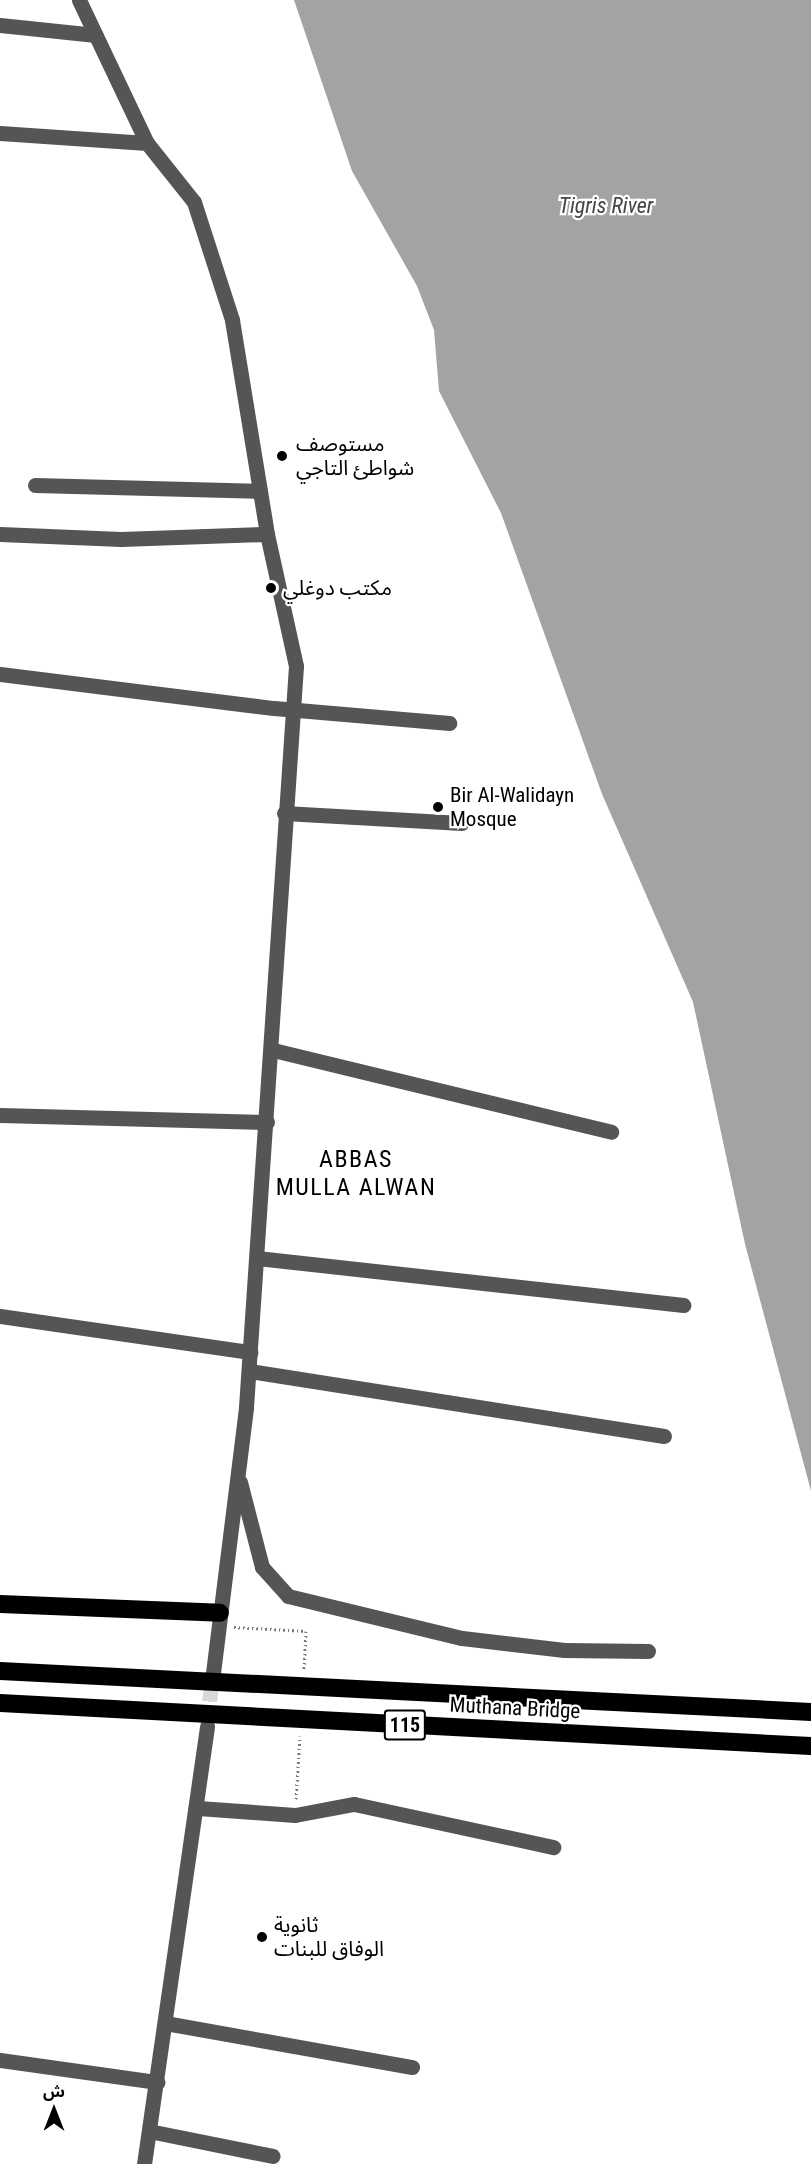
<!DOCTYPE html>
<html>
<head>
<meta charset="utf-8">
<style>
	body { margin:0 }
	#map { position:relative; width:811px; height:2164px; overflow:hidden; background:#fff; font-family:"Roboto Condensed","Noto Sans Arabic",sans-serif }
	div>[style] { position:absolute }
	.water>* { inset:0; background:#a3a3a3 }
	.minor-tunnel>* { height:15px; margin-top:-7.5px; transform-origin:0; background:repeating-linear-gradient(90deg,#d9d9d9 0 15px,transparent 0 23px) }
	.path>* { height:3px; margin-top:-1.5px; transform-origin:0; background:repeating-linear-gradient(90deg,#777 0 1.5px,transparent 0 4.5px) }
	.minor>* { height:15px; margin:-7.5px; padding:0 7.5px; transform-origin:7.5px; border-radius:7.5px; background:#555 }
	.highway>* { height:18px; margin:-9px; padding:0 9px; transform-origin:9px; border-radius:9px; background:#000 }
	.dots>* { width:16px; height:16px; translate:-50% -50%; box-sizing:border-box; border:3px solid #fff; border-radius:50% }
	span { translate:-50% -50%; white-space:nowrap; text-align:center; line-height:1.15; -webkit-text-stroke:4.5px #fff; paint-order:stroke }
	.shield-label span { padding:2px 4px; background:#fff; border:2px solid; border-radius:4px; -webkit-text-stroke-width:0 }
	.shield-label { font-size:20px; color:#000; font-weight:700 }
	.poi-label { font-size:21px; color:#000 }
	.left { translate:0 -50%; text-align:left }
	.street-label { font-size:21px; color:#000 }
	.water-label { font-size:22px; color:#444; font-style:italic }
	.quarter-label { font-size:24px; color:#000; letter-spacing:1.5px }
	.north { position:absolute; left:24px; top:2080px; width:60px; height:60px; -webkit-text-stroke:4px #fff; paint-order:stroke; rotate:0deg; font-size:16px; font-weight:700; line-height:24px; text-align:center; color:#000 }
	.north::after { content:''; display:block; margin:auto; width:21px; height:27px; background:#000; clip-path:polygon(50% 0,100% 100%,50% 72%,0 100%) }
</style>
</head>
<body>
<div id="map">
	<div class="water">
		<i style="clip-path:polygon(294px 0,811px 0,811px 1491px,745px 1244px,693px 1002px,602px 794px,501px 513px,439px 391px,434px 330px,417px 286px,352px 171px)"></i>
	</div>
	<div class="minor-tunnel">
		<i style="left:207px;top:1724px;width:52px;rotate:-83.4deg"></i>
	</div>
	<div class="path">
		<i style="left:234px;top:1627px;width:72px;rotate:3.2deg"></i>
		<i style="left:306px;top:1631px;width:38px;rotate:93deg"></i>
		<i style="left:296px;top:1799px;width:63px;rotate:-86.4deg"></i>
	</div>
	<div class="minor">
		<i style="left:79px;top:0;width:158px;rotate:64.6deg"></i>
		<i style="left:147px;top:143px;width:75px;rotate:51.5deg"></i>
		<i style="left:194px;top:202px;width:124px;rotate:72.1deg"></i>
		<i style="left:232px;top:320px;width:217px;rotate:80.7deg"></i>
		<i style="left:267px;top:534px;width:135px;rotate:77.6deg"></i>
		<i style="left:296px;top:666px;width:744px;rotate:93.86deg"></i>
		<i style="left:246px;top:1408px;width:266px;rotate:97.1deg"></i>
		<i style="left:0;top:25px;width:96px;rotate:6deg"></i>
		<i style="left:0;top:133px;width:147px;rotate:3.9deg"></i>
		<i style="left:35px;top:485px;width:225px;rotate:1.5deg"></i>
		<i style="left:0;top:534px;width:121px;rotate:2.4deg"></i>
		<i style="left:121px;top:539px;width:146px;rotate:-2deg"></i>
		<i style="left:0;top:674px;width:276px;rotate:7.1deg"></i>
		<i style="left:274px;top:708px;width:176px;rotate:4.9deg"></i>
		<i style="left:284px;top:813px;width:178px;rotate:3.2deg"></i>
		<i style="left:273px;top:1050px;width:348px;rotate:13.6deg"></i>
		<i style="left:0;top:1115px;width:267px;rotate:1.5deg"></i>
		<i style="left:257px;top:1258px;width:429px;rotate:6.3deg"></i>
		<i style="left:0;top:1316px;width:253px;rotate:8.2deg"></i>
		<i style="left:249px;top:1371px;width:420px;rotate:8.9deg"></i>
		<i style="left:240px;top:1482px;width:88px;rotate:75.5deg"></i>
		<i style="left:262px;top:1567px;width:39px;rotate:48deg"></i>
		<i style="left:288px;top:1596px;width:179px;rotate:13.6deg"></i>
		<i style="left:462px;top:1638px;width:103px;rotate:6.7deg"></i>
		<i style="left:564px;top:1650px;width:84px;rotate:0.7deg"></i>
		<i style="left:198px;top:1808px;width:97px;rotate:4.1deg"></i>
		<i style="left:295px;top:1815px;width:60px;rotate:-10.6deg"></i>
		<i style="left:354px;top:1804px;width:204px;rotate:12.2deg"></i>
		<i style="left:165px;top:2023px;width:251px;rotate:10.1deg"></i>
		<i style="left:0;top:2060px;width:159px;rotate:8deg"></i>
		<i style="left:149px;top:2131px;width:126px;rotate:11.4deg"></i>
		<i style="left:144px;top:2164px;width:442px;rotate:-81.8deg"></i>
	</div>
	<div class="highway">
		<i style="left:0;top:1604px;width:220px;rotate:2.3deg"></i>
		<i style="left:0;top:1671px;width:812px;rotate:2.89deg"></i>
		<i style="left:0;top:1703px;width:812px;rotate:3.04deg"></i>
	</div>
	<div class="dots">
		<i style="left:282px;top:456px;background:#000"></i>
		<i style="left:271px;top:588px;background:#000"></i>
		<i style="left:438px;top:807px;background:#000"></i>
		<i style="left:262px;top:1937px;background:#000"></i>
	</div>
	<div class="shield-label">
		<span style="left:405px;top:1725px">115</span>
	</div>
	<div class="poi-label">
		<span class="left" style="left:296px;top:456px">مستوصف<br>شواطئ التاجي</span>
		<span class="left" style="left:283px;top:588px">مكتب دوغلي</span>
		<span class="left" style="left:450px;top:807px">Bir Al-Walidayn<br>Mosque</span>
		<span class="left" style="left:274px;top:1937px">ثانوية<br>الوفاق للبنات</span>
	</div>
	<div class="street-label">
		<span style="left:515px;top:1708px;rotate:3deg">Muthana Bridge</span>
	</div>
	<div class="water-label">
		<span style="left:606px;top:206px">Tigris River</span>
	</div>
	<div class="quarter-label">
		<span style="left:356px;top:1174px">ABBAS<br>MULLA ALWAN</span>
	</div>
	<div class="north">ش</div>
</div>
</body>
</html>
